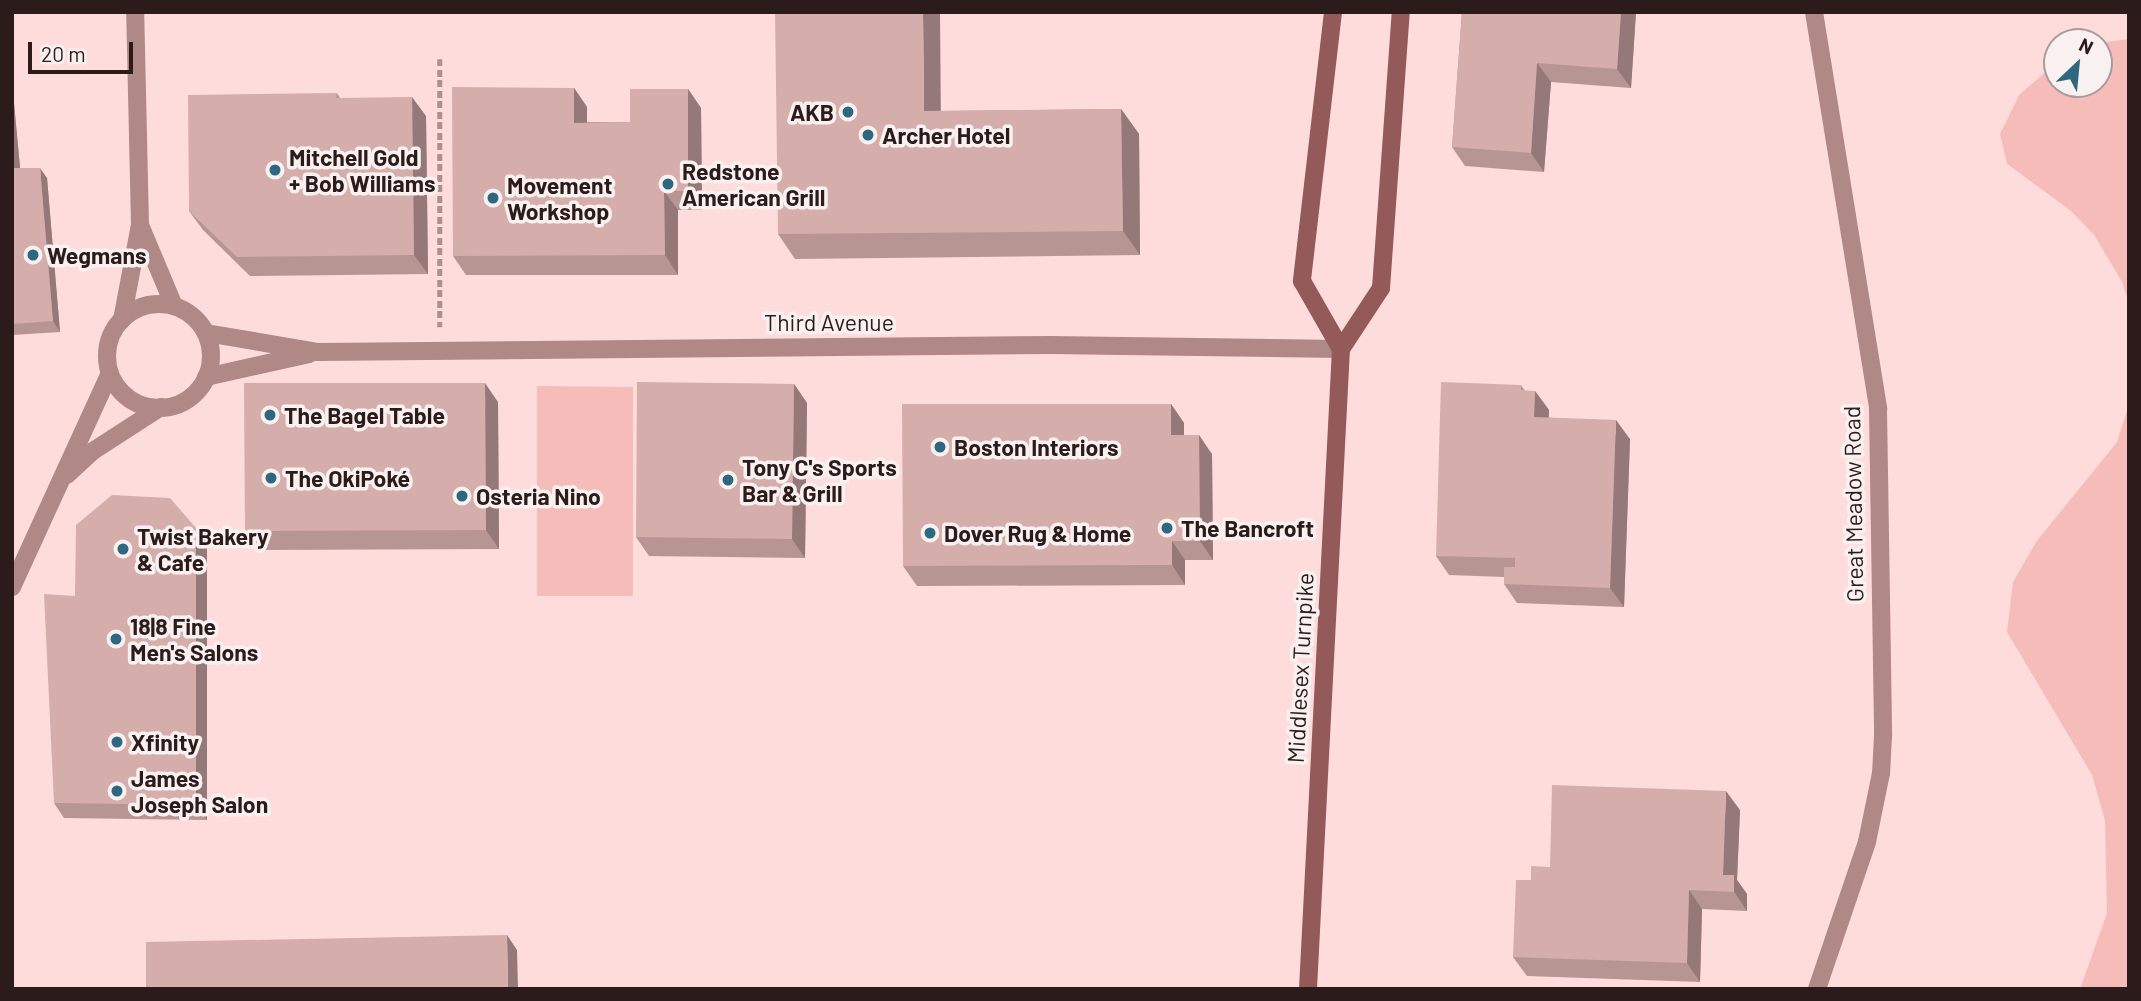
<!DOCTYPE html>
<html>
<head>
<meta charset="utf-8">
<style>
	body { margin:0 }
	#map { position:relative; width:2141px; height:1001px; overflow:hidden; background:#fedcdb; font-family:Barlow,sans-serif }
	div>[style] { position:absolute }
	.green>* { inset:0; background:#f5bcba }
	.path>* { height:4.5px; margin-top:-2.25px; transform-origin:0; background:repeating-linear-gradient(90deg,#ab908f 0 7px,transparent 0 10.5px) }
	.street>* { height:18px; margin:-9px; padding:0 9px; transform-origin:9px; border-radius:9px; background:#b08886 }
	.street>.ring { margin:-9px; padding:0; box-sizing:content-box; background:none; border:18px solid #b08886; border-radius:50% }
	.secondary>* { height:18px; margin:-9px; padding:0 9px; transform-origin:9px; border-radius:9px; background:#935a59 }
	.wall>* { inset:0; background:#b79593 }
	.shaded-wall>* { inset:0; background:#957978 }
	.building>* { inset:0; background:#d5adab }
	.dots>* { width:19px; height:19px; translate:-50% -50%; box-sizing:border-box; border:4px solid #f9f1f0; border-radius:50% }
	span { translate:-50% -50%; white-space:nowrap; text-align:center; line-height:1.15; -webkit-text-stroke:7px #f9f1f0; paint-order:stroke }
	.poi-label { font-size:23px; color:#2b1c1b; font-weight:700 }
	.right { translate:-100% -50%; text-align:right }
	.left { translate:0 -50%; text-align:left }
	.street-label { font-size:23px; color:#2b1c1b }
	.frame { position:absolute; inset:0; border:14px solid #2b1c1b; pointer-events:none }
	.north { position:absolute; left:2043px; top:28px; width:70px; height:70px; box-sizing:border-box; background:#f9f1f0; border:2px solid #a79c9b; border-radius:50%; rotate:26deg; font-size:19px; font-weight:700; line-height:28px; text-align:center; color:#2b1c1b }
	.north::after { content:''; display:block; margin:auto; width:24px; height:32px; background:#2f6781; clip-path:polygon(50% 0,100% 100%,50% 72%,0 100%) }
	.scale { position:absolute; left:28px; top:42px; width:105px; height:32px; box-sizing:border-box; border:4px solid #2b1c1b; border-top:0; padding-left:9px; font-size:21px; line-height:24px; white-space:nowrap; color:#2b1c1b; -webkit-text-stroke:5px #f9f1f0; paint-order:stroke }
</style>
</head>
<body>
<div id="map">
	<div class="green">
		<i style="clip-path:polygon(2129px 39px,2129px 304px,2122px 282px,2094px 235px,2071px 211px,2007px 164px,2000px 134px,2019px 95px,2057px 62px,2057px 84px,2099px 84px,2099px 43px)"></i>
		<i style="clip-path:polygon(537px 386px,633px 387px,633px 596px,537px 596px)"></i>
		<i style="clip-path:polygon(2129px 404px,2129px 989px,2080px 989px,2107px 913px,2105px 821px,2092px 775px,2007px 632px,2013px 582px,2036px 542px,2117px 442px)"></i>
	</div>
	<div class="path">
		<i style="left:440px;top:59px;width:268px;rotate:90deg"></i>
	</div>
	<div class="street">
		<i style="left:1814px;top:12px;width:402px;rotate:80.8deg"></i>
		<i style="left:1878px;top:409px;width:327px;rotate:89.1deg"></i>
		<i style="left:1883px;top:736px;width:37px;rotate:93deg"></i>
		<i style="left:1881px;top:773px;width:70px;rotate:101.5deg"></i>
		<i style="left:1867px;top:842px;width:155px;rotate:108.8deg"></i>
		<i style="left:140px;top:225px;width:88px;rotate:67.2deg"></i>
		<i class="ring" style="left:107px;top:304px;width:86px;height:86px"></i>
		<i style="left:122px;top:320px;width:97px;rotate:-79.3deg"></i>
		<i style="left:140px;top:225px;width:213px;rotate:-91.3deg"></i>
		<i style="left:206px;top:333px;width:114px;rotate:9.6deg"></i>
		<i style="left:318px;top:352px;width:732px;rotate:-0.55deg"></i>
		<i style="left:1050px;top:345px;width:291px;rotate:0.8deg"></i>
		<i style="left:206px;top:377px;width:106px;rotate:-12.6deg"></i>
		<i style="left:67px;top:475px;width:35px;rotate:-43deg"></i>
		<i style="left:93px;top:451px;width:81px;rotate:-32.9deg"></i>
		<i style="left:12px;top:587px;width:235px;rotate:-65.4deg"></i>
	</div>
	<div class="secondary">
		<i style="left:1333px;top:12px;width:271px;rotate:96.6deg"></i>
		<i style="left:1302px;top:281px;width:78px;rotate:60.2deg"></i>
		<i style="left:1308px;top:989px;width:641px;rotate:-87.05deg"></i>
		<i style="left:1341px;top:349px;width:73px;rotate:-56.7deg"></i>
		<i style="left:1381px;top:288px;width:277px;rotate:-85.9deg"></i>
	</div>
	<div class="wall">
		<i style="clip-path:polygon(1462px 12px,1636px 12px,1631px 88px,1551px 82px,1544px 172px,1465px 166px,1452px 147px)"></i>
		<i style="clip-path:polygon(12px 82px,20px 168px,47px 178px,60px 332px,12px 335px)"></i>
		<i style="clip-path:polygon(574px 88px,587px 107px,587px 122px,630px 122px,688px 89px,701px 108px,702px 210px,678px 210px,678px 275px,466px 275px,453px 256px)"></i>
		<i style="clip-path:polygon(337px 93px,340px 98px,426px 116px,428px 274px,250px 276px,203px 230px,189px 211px)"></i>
		<i style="clip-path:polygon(1121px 109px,1139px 134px,1140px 255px,795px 259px,778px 234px,941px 111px)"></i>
		<i style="clip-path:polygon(794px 384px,807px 403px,805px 558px,649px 556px,636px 537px)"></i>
		<i style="clip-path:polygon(1521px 385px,1525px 391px,1535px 391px,1549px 410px,1548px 417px,1630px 439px,1624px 607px,1517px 603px,1504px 584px,1504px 577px,1449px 575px,1436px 556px)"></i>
		<i style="clip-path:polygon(498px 402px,499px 549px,258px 550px,245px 531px)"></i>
		<i style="clip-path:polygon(1171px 404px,1184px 423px,1184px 435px,1212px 454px,1213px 560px,1185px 560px,1185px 585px,917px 586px,903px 566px)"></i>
		<i style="clip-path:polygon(196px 528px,207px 543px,207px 820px,64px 818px,54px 803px,75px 596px)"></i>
		<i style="clip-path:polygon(1740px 810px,1737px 880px,1747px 894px,1747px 911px,1702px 909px,1700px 982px,1527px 976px,1513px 957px,1531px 880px,1550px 867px)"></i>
	</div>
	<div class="shaded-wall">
		<i style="clip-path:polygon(923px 12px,940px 12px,941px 136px,924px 111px)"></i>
		<i style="clip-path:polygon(1621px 12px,1636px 12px,1631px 88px,1617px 69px)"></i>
		<i style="clip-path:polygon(1537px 63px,1551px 82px,1544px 172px,1531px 153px)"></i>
		<i style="clip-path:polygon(12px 82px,21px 178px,13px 168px,12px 156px)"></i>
		<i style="clip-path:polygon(574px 88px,587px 107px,587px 142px,574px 123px)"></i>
		<i style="clip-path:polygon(688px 89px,701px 108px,702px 210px,688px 191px)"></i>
		<i style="clip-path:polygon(412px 97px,426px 116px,428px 274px,414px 255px)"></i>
		<i style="clip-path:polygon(1121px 109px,1139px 134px,1140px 255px,1123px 231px)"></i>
		<i style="clip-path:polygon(40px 168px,47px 178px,60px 332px,53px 321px)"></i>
		<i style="clip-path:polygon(664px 191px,678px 210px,678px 275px,665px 255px)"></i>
		<i style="clip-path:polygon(485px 383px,498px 402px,499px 549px,486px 530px)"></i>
		<i style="clip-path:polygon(794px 384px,807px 403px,805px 558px,792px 539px)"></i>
		<i style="clip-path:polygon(1535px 391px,1549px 410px,1548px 436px,1534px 417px)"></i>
		<i style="clip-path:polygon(1171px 404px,1184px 423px,1184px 454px,1171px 435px)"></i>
		<i style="clip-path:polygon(1616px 420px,1630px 439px,1624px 607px,1610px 588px)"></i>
		<i style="clip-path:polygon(1199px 435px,1212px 454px,1213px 560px,1200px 541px)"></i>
		<i style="clip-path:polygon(196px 528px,207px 543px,207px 820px,196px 805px)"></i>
		<i style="clip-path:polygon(1172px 541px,1185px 560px,1185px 585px,1172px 565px)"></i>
		<i style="clip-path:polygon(1726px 791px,1740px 810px,1737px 880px,1747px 894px,1747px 911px,1723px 875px)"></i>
		<i style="clip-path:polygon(1689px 890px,1702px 909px,1700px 982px,1687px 963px)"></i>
		<i style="clip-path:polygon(507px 935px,517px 950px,518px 989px,508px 989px)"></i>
	</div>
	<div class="building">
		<i style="clip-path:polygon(775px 12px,923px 12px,924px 111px,1121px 109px,1123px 231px,778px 234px)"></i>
		<i style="clip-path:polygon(1462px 12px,1621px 12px,1617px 69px,1537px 63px,1531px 153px,1452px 147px)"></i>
		<i style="clip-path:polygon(452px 87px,574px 88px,574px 123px,630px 122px,630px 89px,688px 89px,688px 191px,664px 191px,665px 255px,453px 256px)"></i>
		<i style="clip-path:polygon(337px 93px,336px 98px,412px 97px,414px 255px,237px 257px,189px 211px,188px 95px)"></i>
		<i style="clip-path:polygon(12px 156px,13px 168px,40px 168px,53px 321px,12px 324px)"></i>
		<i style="clip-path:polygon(637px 382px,794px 384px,792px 539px,636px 537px)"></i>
		<i style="clip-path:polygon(1441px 382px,1521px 385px,1521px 390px,1535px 391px,1534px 417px,1616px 420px,1610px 588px,1504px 584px,1504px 567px,1515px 567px,1515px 558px,1436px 556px)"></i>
		<i style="clip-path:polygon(244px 383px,485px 383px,486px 530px,245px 531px)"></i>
		<i style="clip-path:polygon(902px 404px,1171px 404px,1171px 435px,1199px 435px,1200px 541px,1172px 541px,1172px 565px,903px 566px)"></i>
		<i style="clip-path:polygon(112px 495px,170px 498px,196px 528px,196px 805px,54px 803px,44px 594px,75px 596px,76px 525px)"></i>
		<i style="clip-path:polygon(1552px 785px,1726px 791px,1723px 875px,1734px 875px,1734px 892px,1689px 890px,1687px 963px,1513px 957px,1516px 880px,1531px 880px,1531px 866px,1550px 867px)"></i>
		<i style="clip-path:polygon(507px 935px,508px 989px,146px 989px,146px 942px)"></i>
	</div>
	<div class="dots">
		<i style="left:848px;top:112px;background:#2f6781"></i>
		<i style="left:868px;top:135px;background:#2f6781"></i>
		<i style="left:275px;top:170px;background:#2f6781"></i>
		<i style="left:668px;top:184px;background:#2f6781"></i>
		<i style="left:493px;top:198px;background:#2f6781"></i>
		<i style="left:33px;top:255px;background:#2f6781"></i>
		<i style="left:270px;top:415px;background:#2f6781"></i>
		<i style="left:940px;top:447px;background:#2f6781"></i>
		<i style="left:271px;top:478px;background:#2f6781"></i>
		<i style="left:728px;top:480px;background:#2f6781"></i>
		<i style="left:462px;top:496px;background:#2f6781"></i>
		<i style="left:1167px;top:528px;background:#2f6781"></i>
		<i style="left:930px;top:533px;background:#2f6781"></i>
		<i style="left:123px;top:549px;background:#2f6781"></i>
		<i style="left:116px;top:639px;background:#2f6781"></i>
		<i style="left:117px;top:742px;background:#2f6781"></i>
		<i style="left:117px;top:791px;background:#2f6781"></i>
	</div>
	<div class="poi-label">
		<span class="right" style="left:834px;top:112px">AKB</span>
		<span class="left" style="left:882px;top:135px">Archer Hotel</span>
		<span class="left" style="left:289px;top:170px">Mitchell Gold<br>+ Bob Williams</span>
		<span class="left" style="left:682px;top:184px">Redstone<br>American Grill</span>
		<span class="left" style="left:507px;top:198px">Movement<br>Workshop</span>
		<span class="left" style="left:47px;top:255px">Wegmans</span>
		<span class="left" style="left:284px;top:415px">The Bagel Table</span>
		<span class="left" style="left:954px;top:447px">Boston Interiors</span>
		<span class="left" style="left:742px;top:480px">Tony C's Sports<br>Bar &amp; Grill</span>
		<span class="left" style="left:285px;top:478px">The OkiPoké</span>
		<span class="left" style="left:476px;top:496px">Osteria Nino</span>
		<span class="left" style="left:1181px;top:528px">The Bancroft</span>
		<span class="left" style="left:944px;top:533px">Dover Rug &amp; Home</span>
		<span class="left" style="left:137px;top:549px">Twist Bakery<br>&amp; Cafe</span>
		<span class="left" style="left:130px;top:639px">18|8 Fine<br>Men's Salons</span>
		<span class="left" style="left:131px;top:742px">Xfinity</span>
		<span class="left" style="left:131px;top:791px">James<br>Joseph Salon</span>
	</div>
	<div class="street-label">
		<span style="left:829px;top:322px">Third Avenue</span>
		<span style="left:1853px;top:504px;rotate:-91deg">Great Meadow Road</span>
		<span style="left:1300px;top:668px;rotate:-87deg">Middlesex Turnpike</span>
	</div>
	<div class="frame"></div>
	<div class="north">N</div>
	<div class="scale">20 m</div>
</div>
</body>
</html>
